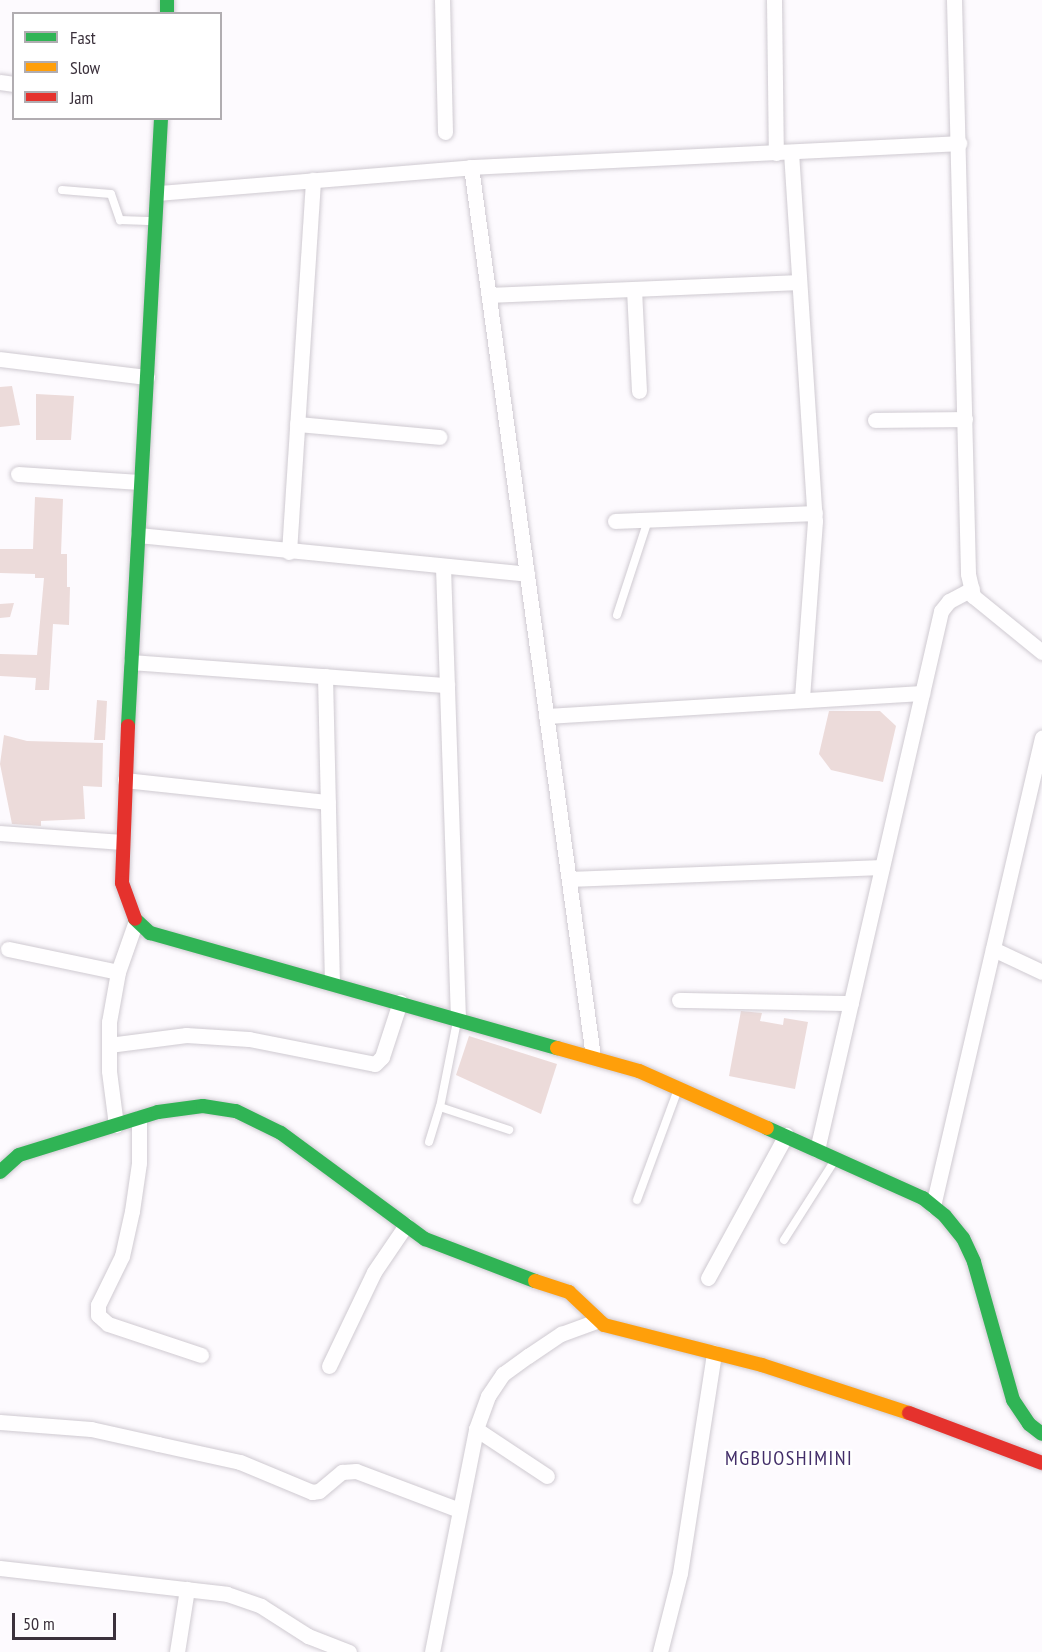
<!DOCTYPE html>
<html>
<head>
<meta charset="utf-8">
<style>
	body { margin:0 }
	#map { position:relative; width:1042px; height:1652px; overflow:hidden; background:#fdfafe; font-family:"PT Sans Narrow",sans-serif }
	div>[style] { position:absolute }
	.building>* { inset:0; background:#ecdbda }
	.roads { filter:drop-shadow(0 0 2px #cfcad1) drop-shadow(0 0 2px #cfcad1) }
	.lane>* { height:8px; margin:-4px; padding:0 4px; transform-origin:4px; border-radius:4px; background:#fffeff }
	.street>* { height:15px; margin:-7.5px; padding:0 7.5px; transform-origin:7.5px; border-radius:7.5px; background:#fffeff }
	.fast>* { height:14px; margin:-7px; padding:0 7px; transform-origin:7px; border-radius:7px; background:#30b455 }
	.slow>* { height:14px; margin:-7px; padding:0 7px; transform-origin:7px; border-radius:7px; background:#ff9f0a }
	.jam>* { height:14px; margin:-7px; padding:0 7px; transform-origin:7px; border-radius:7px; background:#e5322d }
	span { translate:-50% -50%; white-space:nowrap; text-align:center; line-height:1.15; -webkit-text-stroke:4.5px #fff; paint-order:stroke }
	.quarter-label { font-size:20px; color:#432e69; letter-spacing:1.5px }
	.legend { position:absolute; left:12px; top:12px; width:210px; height:108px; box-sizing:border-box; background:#fff; border:2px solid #b1adb1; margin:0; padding:8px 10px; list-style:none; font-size:18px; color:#3b313c }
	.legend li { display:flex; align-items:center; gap:12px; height:30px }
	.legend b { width:30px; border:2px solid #b1adb1 }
	.scale { position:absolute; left:12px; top:1613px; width:104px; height:27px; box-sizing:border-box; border:3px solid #3b313c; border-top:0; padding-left:8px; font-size:18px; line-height:21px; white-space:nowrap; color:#3b313c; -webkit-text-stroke:4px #fff; paint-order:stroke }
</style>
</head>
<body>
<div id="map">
	<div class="building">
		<i style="clip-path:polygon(12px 386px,20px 425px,0 427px,0 387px)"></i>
		<i style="clip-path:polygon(36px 394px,74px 396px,71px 440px,36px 440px)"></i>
		<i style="clip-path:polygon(35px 497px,63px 499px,61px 554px,67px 554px,67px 587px,70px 587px,69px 625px,53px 624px,49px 690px,35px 690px,36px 678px,0 676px,0 654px,37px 655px,44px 578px,35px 578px,35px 574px,0 573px,0 549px,33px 549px)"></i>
		<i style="clip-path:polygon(14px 603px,10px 617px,0 618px,0 604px)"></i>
		<i style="clip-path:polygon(97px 700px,107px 701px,105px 740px,94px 740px)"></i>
		<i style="clip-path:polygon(829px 711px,880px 711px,896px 726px,883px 782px,831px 770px,819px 754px)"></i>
		<i style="clip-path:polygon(4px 735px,27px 741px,103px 743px,102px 787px,83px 786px,85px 819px,41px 821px,41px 826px,12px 824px,0 764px)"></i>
		<i style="clip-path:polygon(741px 1011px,762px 1013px,760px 1021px,783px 1025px,784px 1018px,808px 1022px,795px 1089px,729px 1076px)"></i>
		<i style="clip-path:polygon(469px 1036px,557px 1064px,541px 1114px,456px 1075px)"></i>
	</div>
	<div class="roads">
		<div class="lane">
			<i style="left:62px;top:190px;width:49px;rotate:4.7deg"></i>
			<i style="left:111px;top:194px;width:28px;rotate:71deg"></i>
			<i style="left:120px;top:220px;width:35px;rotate:2deg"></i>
			<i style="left:617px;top:615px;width:100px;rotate:-71.9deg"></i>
			<i style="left:440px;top:1107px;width:73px;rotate:18.4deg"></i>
			<i style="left:429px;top:1142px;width:37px;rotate:-73deg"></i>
			<i style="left:440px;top:1107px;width:88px;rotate:-78.8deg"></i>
			<i style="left:637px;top:1200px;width:118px;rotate:-69.7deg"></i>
			<i style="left:784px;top:1240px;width:95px;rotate:-57.5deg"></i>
		</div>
		<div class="street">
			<i style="left:442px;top:0;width:132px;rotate:88.7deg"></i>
			<i style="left:774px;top:0;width:153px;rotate:89.3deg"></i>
			<i style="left:954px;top:0;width:574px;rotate:88.6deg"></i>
			<i style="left:968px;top:574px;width:23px;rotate:77deg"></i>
			<i style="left:973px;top:596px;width:89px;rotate:39.1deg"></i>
			<i style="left:0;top:82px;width:14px;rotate:8deg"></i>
			<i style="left:791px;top:152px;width:370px;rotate:86.3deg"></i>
			<i style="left:815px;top:521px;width:179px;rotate:94.2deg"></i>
			<i style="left:471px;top:167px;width:898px;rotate:82.19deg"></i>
			<i style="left:158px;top:193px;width:314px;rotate:-4.7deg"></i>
			<i style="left:471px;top:167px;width:489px;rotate:-2.8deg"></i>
			<i style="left:634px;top:289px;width:102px;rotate:87.2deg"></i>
			<i style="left:489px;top:295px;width:310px;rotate:-2.4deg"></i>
			<i style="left:0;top:359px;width:148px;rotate:7deg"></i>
			<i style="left:875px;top:420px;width:90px;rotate:-0.6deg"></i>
			<i style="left:297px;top:424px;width:143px;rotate:5.2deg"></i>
			<i style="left:18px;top:474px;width:122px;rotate:3.8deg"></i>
			<i style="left:615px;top:521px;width:200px;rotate:-2.3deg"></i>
			<i style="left:138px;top:535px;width:391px;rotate:5.7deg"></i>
			<i style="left:289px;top:552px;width:373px;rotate:-86.3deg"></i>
			<i style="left:443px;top:567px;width:452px;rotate:88.1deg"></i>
			<i style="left:131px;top:662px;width:317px;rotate:4.2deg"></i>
			<i style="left:325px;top:676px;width:307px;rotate:88.7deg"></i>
			<i style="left:546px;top:716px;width:377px;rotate:-3.5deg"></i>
			<i style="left:125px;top:780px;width:204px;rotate:6.2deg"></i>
			<i style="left:0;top:833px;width:122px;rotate:4.2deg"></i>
			<i style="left:569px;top:879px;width:313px;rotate:-2.2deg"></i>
			<i style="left:8px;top:949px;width:112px;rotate:11.8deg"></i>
			<i style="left:993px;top:949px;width:54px;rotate:25.1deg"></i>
			<i style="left:679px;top:1000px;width:172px;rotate:1deg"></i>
			<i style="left:109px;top:1045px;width:78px;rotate:-7.4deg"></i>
			<i style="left:186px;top:1035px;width:63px;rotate:3.6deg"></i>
			<i style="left:249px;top:1039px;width:128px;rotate:11.2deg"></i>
			<i style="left:375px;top:1064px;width:10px;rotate:-45deg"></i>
			<i style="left:382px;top:1057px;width:58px;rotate:-71.9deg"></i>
			<i style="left:139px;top:1118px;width:45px;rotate:90deg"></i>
			<i style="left:139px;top:1163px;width:49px;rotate:98.3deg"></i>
			<i style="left:132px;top:1211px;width:46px;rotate:102.5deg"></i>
			<i style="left:122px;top:1256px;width:55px;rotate:116.1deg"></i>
			<i style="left:98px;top:1305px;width:10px;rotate:90deg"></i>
			<i style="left:98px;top:1315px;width:13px;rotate:42deg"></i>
			<i style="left:108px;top:1324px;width:98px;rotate:18.4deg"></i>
			<i style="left:116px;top:1125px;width:54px;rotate:-97.4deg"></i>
			<i style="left:109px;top:1071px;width:49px;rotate:-90deg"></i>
			<i style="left:109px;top:1022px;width:51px;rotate:-79.8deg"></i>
			<i style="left:118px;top:972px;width:54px;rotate:-70.6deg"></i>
			<i style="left:817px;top:1150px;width:553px;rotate:-77.04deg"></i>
			<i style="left:941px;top:611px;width:13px;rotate:-51deg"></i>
			<i style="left:949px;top:601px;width:26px;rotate:-28deg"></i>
			<i style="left:933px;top:1206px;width:481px;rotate:-76.9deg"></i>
			<i style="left:708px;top:1278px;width:163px;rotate:-61.4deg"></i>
			<i style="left:329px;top:1366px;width:104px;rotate:-64.4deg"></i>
			<i style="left:374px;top:1272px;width:57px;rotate:-55.8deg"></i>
			<i style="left:0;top:1422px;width:91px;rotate:4.4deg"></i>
			<i style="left:91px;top:1429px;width:69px;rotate:12.6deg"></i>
			<i style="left:158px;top:1444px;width:84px;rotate:12.4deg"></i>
			<i style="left:240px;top:1462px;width:78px;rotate:22.6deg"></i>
			<i style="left:312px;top:1492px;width:7px;rotate:-8deg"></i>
			<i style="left:319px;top:1491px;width:30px;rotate:-40deg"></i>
			<i style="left:342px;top:1472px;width:14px;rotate:-4deg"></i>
			<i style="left:356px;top:1471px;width:110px;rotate:20.7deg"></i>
			<i style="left:476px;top:1429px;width:85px;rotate:33.5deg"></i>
			<i style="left:0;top:1568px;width:228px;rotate:6.5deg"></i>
			<i style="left:227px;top:1594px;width:36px;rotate:19deg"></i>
			<i style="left:261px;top:1606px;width:56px;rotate:32.6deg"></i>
			<i style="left:308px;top:1636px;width:44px;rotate:21.3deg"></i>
			<i style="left:177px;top:1652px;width:64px;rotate:-81deg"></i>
			<i style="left:432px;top:1652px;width:227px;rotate:-78.8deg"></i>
			<i style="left:476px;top:1429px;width:35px;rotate:-70deg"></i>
			<i style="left:488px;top:1396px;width:27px;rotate:-56deg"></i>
			<i style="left:503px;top:1374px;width:31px;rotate:-36deg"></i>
			<i style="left:528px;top:1356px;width:40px;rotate:-34deg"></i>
			<i style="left:561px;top:1334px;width:40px;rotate:-20.2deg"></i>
			<i style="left:660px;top:1652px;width:81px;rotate:-75.8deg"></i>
			<i style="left:680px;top:1573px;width:223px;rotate:-81.2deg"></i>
		</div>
		<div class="fast">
			<i style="left:167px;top:0;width:14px;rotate:90deg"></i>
			<i style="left:128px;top:726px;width:609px;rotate:-86.89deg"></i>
			<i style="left:135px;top:919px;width:21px;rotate:43deg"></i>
			<i style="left:150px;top:933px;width:423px;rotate:15.8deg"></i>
			<i style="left:767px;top:1128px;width:171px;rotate:24.2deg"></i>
			<i style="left:923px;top:1198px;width:28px;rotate:39deg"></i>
			<i style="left:945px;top:1216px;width:28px;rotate:51deg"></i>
			<i style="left:963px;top:1238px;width:26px;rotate:65deg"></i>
			<i style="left:974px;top:1262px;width:143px;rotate:74.2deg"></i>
			<i style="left:1013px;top:1400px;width:29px;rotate:56deg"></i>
			<i style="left:1029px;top:1424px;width:16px;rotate:38deg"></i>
			<i style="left:0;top:1172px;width:25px;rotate:-42deg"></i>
			<i style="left:19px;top:1155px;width:145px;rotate:-17.2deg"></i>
			<i style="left:158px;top:1112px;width:45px;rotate:-7.6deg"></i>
			<i style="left:203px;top:1106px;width:33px;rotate:9deg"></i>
			<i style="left:236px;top:1111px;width:50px;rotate:26.1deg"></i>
			<i style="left:281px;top:1133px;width:179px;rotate:36.4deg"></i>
			<i style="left:425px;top:1239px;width:118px;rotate:20.9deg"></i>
		</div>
		<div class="slow">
			<i style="left:557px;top:1048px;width:85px;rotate:15.7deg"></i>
			<i style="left:639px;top:1071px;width:140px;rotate:24deg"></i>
			<i style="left:535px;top:1281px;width:36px;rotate:18deg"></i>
			<i style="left:569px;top:1292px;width:48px;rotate:43.3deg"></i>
			<i style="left:604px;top:1325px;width:163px;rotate:14.2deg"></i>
			<i style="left:762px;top:1365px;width:155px;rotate:18.1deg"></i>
		</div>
		<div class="jam">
			<i style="left:128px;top:726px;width:157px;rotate:92.2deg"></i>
			<i style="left:122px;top:883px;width:38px;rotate:70deg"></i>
			<i style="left:909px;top:1413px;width:142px;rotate:20.6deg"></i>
		</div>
	</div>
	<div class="quarter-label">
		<span style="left:789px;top:1458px">MGBUOSHIMINI</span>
	</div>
	<ul class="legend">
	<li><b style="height:8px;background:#30b455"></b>Fast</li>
	<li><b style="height:8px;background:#ff9f0a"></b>Slow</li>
	<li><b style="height:8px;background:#e5322d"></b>Jam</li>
	</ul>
	<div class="scale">50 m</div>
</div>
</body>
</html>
